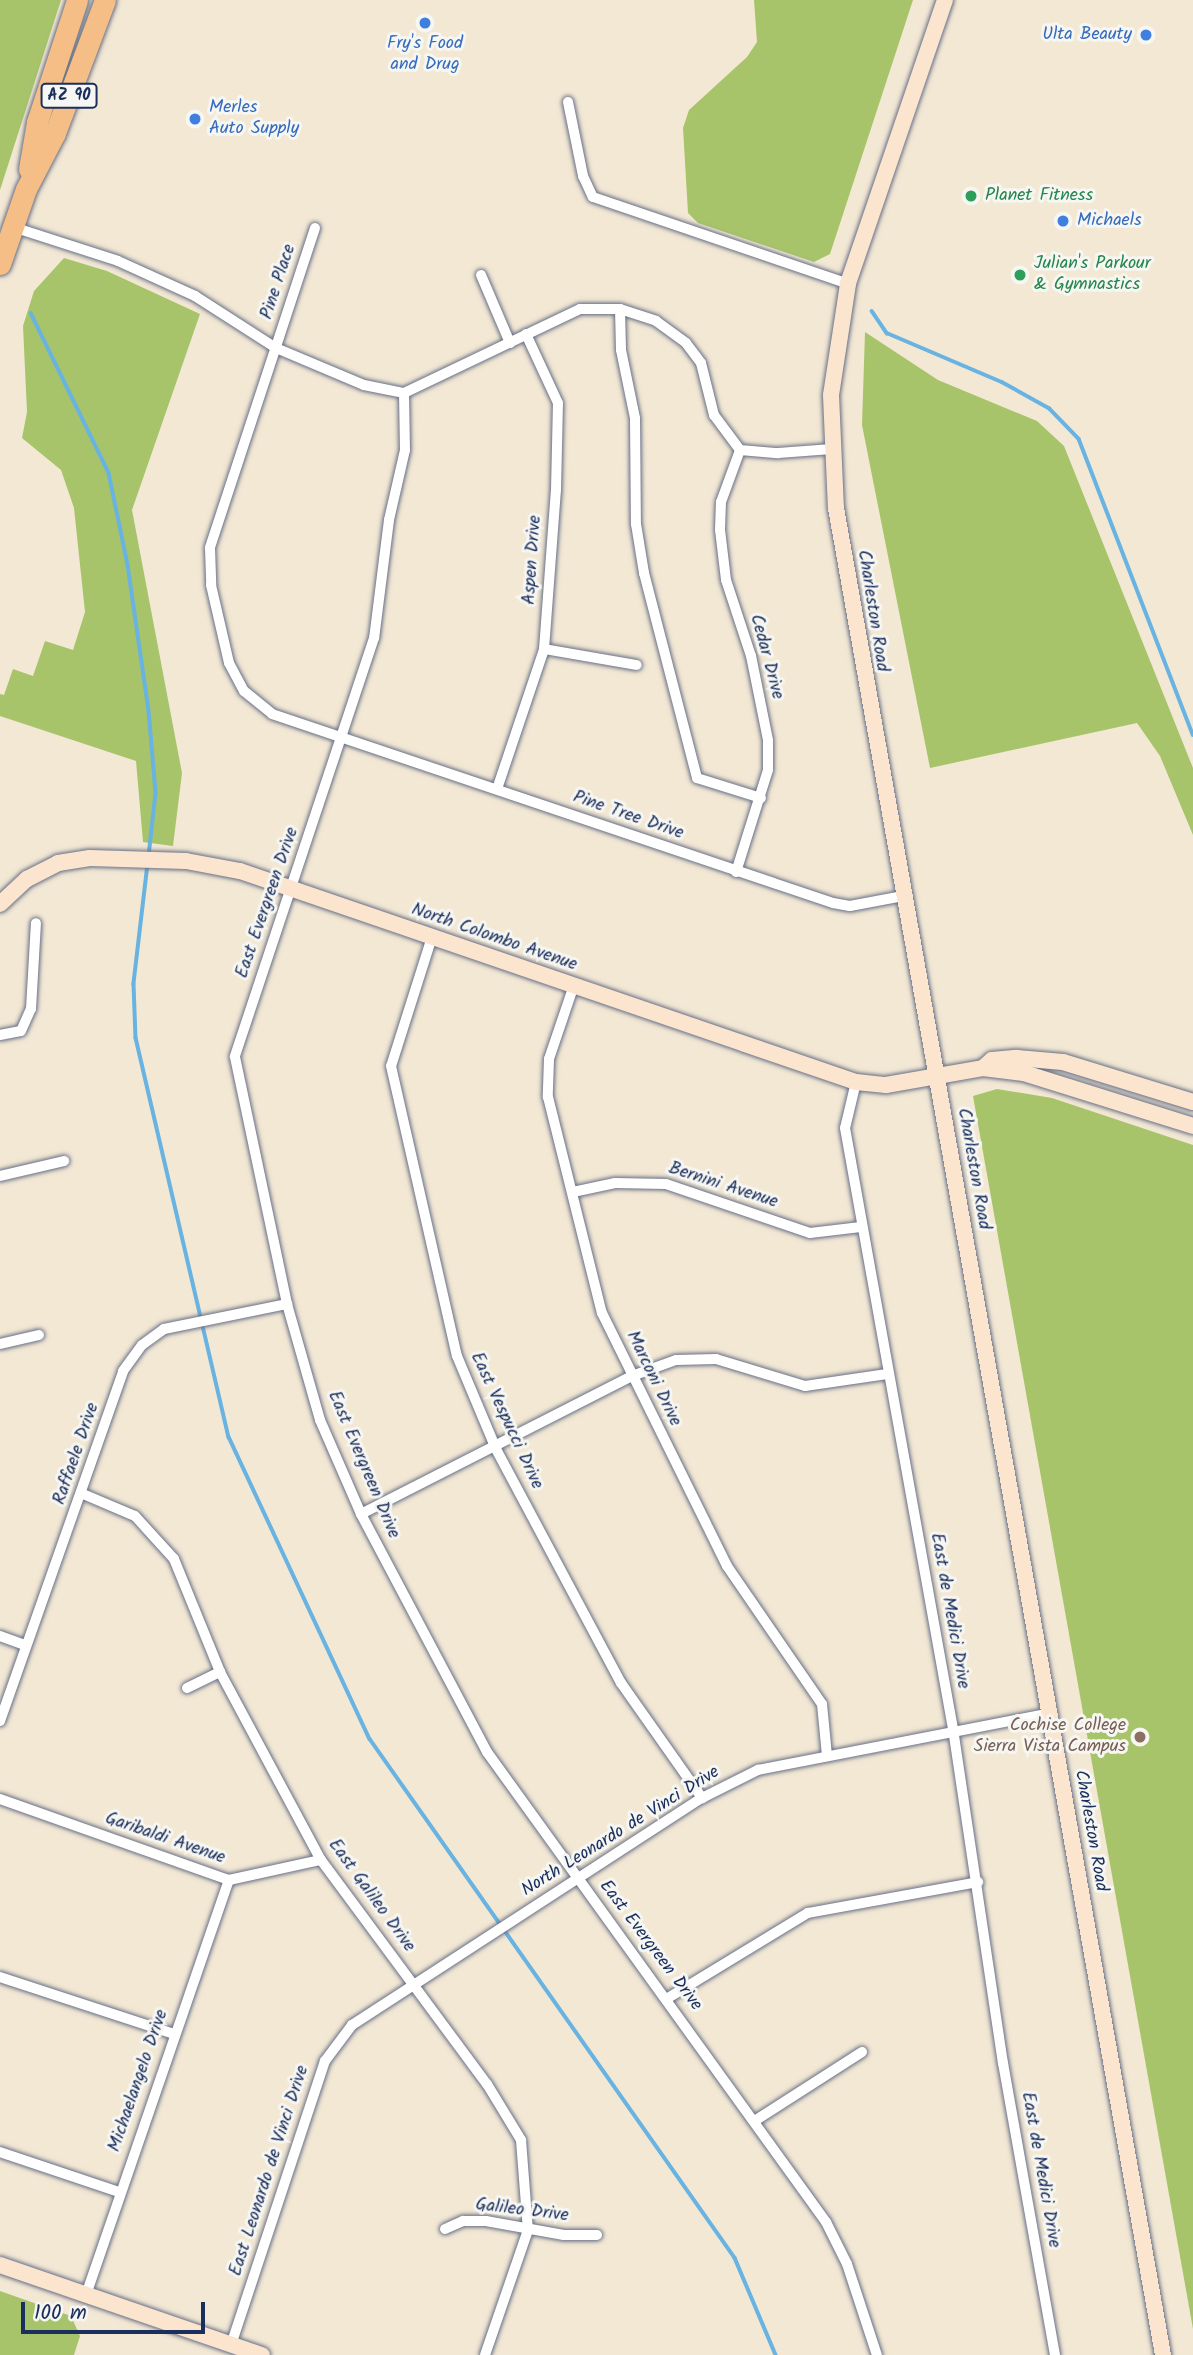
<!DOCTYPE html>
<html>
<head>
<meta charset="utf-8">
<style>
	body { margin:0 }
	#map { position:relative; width:1193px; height:2355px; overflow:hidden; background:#f3e8d4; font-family:Kalam,sans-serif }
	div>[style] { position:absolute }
	.green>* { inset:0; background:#a7c46b }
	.stream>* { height:3.5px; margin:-1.75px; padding:0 1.75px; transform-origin:1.75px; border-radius:1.75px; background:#68b3e1 }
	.roads { filter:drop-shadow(0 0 2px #677087) drop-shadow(0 0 2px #677087) }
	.street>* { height:10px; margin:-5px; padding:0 5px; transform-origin:5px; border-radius:5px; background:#fff }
	.secondary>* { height:16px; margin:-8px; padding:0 8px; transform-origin:8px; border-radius:8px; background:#fbe5cf }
	.highway>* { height:21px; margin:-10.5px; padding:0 10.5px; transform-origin:10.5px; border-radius:10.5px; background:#f6be87 }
	.dots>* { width:19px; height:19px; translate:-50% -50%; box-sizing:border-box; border:4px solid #f6f6f2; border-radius:50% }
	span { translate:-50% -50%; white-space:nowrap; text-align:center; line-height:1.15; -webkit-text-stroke:6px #f6f6f2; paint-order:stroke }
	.shield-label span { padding:2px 5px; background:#f6f6f2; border:2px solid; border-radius:5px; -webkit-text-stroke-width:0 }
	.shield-label { font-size:16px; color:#1b2f5e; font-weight:700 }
	.shop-label { font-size:18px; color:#366cbe }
	.right { translate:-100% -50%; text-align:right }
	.left { translate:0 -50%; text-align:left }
	.leisure-label { font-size:18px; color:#27864d }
	.street-label { font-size:18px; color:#1b2f5e }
	.education-label { font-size:18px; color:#785e54 }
	.scale { position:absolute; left:21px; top:2302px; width:184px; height:32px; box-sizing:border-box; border:4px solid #1b2f5e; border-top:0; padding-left:9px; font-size:21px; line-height:24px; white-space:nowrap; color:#1b2f5e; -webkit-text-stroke:5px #f6f6f2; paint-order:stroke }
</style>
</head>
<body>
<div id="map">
	<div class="green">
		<i style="clip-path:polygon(0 0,61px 0,0 190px)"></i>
		<i style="clip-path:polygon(754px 0,913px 0,830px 254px,814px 262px,698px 223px,688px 213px,683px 128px,689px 110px,747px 57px,757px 42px)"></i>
		<i style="clip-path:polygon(64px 258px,107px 271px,200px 314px,132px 510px,182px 773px,173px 846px,143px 842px,136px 761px,0 716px,0 694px,4px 695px,13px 669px,33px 676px,45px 641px,73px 650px,85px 612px,74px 508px,61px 470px,22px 438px,27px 412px,23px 326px,34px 291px)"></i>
		<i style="clip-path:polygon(865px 332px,938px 380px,1037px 421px,1064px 446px,1193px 768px,1193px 835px,1160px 756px,1137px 723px,930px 768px,862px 425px)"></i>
		<i style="clip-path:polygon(997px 1089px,1052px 1098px,1193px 1145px,1193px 2329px,973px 1096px)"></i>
		<i style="clip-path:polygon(0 2291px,71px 2316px,80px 2336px,74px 2355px,0 2355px)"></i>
	</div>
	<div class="stream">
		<i style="left:872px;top:311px;width:27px;rotate:56deg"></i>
		<i style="left:887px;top:333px;width:125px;rotate:23.1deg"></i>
		<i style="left:1002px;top:382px;width:54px;rotate:29deg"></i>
		<i style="left:1049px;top:408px;width:43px;rotate:45.9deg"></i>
		<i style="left:1079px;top:439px;width:317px;rotate:68.9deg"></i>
		<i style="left:31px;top:313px;width:178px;rotate:64deg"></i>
		<i style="left:109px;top:473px;width:94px;rotate:78.3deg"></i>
		<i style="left:128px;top:565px;width:148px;rotate:81.8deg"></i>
		<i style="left:149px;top:711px;width:82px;rotate:85.1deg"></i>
		<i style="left:156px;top:793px;width:63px;rotate:96.3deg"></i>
		<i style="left:148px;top:864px;width:121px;rotate:96.7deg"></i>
		<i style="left:134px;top:984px;width:54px;rotate:87.9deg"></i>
		<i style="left:136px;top:1038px;width:410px;rotate:76.9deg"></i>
		<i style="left:229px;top:1437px;width:333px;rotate:65deg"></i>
		<i style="left:370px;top:1739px;width:634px;rotate:54.88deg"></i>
		<i style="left:735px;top:2258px;width:105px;rotate:67.1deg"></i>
	</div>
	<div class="roads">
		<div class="street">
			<i style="left:568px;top:102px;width:76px;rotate:78.5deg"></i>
			<i style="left:583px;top:176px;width:23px;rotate:65deg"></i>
			<i style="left:593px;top:197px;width:269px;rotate:18.8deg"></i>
			<i style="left:13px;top:227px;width:110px;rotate:17.9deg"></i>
			<i style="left:118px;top:261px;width:85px;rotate:24.4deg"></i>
			<i style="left:195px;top:296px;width:96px;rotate:32.7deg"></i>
			<i style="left:276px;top:348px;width:95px;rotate:22.8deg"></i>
			<i style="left:364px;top:385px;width:41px;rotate:11.3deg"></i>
			<i style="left:404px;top:393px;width:195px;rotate:-25.5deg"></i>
			<i style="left:580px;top:309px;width:40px"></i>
			<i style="left:620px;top:309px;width:38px;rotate:18deg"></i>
			<i style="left:656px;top:321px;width:37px;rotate:36deg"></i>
			<i style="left:686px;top:343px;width:25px;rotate:53deg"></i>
			<i style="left:701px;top:363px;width:54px;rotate:76deg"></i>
			<i style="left:714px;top:415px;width:44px;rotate:53.4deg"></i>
			<i style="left:740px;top:450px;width:38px;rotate:5deg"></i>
			<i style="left:778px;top:453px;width:54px;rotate:-4.2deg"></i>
			<i style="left:315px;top:228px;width:337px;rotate:108.2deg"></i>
			<i style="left:210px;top:548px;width:37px;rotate:88deg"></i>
			<i style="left:211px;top:585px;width:80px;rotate:77deg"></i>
			<i style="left:229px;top:663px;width:32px;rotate:62deg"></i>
			<i style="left:244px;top:691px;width:36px;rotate:39deg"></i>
			<i style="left:272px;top:714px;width:592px;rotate:18.62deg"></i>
			<i style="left:833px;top:903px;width:17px;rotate:10deg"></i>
			<i style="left:850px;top:906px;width:54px;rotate:-10.7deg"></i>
			<i style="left:481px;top:275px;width:74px;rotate:66.9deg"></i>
			<i style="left:620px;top:309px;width:41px;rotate:88.6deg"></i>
			<i style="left:621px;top:350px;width:69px;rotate:78.4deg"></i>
			<i style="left:635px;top:418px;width:106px;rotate:89.5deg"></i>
			<i style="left:636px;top:524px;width:50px;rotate:80.7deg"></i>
			<i style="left:644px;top:573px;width:212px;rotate:75.5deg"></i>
			<i style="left:697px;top:778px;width:67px;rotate:17.4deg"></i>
			<i style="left:404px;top:393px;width:57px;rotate:89deg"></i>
			<i style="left:405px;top:450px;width:72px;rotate:102.9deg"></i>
			<i style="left:389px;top:520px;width:119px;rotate:97.2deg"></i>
			<i style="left:374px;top:638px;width:441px;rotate:108.4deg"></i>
			<i style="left:235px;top:1057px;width:252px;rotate:78.1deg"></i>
			<i style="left:287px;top:1304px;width:121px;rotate:74.1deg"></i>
			<i style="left:320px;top:1420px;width:103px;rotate:66.4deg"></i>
			<i style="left:361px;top:1514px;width:269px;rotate:62.1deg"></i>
			<i style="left:487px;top:1752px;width:580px;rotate:54.2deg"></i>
			<i style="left:826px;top:2222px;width:47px;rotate:63.4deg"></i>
			<i style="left:847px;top:2264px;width:96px;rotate:71.8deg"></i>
			<i style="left:544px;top:649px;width:94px;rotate:9.8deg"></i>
			<i style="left:497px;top:789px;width:148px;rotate:-71.4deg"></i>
			<i style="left:544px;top:649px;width:159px;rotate:-85.7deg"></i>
			<i style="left:556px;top:490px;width:87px;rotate:-88.7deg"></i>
			<i style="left:558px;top:403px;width:76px;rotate:-114.9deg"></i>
			<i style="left:736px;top:872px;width:107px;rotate:-72.6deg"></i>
			<i style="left:768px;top:770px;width:30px;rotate:-90deg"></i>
			<i style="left:768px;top:740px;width:86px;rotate:-101.4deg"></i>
			<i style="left:751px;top:656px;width:80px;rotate:-108.2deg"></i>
			<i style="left:726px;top:580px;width:50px;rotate:-96.8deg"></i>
			<i style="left:720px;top:530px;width:28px;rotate:-88deg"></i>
			<i style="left:721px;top:502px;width:55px;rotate:-69.9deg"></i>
			<i style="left:432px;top:937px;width:135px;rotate:107.6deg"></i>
			<i style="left:391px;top:1066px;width:297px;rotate:77.2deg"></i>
			<i style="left:457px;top:1356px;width:101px;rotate:67.2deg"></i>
			<i style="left:496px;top:1449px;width:265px;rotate:61.9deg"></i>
			<i style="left:621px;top:1683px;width:141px;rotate:54.8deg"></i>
			<i style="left:574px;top:985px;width:78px;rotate:108.7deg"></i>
			<i style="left:549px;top:1059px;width:38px;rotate:92deg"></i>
			<i style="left:548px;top:1097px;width:223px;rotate:76deg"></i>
			<i style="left:602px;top:1313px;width:282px;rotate:63.7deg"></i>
			<i style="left:727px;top:1566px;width:168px;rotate:55.5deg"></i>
			<i style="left:822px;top:1704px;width:52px;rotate:84.5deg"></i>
			<i style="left:0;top:1035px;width:21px;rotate:-11deg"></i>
			<i style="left:21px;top:1031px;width:24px;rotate:-66deg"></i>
			<i style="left:31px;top:1009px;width:86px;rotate:-86.7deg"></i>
			<i style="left:856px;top:1082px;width:47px;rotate:103.4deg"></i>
			<i style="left:845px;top:1128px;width:611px;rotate:79.81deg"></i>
			<i style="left:953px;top:1729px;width:338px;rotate:81.5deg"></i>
			<i style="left:1003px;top:2063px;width:297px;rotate:79.9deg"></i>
			<i style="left:0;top:1176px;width:66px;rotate:-13.2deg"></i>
			<i style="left:573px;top:1192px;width:43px;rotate:-12.1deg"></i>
			<i style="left:615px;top:1183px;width:51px;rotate:1.1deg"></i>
			<i style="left:666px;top:1184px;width:152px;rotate:18.8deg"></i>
			<i style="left:810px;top:1233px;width:51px;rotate:-6.7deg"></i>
			<i style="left:0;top:1344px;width:40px;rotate:-13deg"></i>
			<i style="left:83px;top:1494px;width:56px;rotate:22.9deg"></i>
			<i style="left:135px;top:1516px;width:58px;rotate:47.8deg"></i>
			<i style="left:174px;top:1559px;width:122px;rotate:67.8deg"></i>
			<i style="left:220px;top:1672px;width:213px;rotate:61.8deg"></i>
			<i style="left:321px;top:1860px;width:279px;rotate:53.5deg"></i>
			<i style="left:487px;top:2084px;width:66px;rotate:58.7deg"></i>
			<i style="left:521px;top:2140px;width:90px;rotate:85.6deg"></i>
			<i style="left:528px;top:2230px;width:132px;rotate:109deg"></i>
			<i style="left:361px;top:1514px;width:304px;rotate:-27deg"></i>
			<i style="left:632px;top:1376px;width:47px;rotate:-20deg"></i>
			<i style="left:676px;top:1360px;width:40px;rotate:-1.4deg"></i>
			<i style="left:716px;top:1359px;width:93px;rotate:16.9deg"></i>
			<i style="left:805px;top:1386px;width:83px;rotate:-8.3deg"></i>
			<i style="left:0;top:1636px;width:27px;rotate:20deg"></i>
			<i style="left:187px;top:1688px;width:37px;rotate:-26deg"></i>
			<i style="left:0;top:1721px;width:371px;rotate:-70.6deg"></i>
			<i style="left:123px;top:1371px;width:32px;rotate:-54deg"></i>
			<i style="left:142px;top:1345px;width:27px;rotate:-36deg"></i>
			<i style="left:164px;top:1329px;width:126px;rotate:-11.5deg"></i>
			<i style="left:0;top:1799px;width:243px;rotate:19.5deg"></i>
			<i style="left:229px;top:1880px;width:94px;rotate:-12.3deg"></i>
			<i style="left:0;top:1977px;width:183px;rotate:18.1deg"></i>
			<i style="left:668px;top:1998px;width:164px;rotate:-31.3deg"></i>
			<i style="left:808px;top:1913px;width:173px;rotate:-10.3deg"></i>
			<i style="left:756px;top:2120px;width:126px;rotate:-32.7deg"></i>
			<i style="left:0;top:2152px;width:126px;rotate:18.6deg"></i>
			<i style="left:445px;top:2229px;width:20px;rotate:-24deg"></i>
			<i style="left:463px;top:2221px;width:23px"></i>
			<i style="left:486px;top:2221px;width:79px;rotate:10.2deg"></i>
			<i style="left:564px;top:2235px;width:33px"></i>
			<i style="left:86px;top:2295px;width:439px;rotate:-71deg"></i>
			<i style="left:231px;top:2345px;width:299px;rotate:-71.7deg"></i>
			<i style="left:325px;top:2061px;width:45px;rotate:-53.1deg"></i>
			<i style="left:352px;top:2025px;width:417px;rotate:-33deg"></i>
			<i style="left:702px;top:1798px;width:63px;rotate:-26.6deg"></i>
			<i style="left:758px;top:1770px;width:298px;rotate:-11deg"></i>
		</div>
		<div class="secondary">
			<i style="left:945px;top:0;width:300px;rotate:108.9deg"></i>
			<i style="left:848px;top:284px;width:112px;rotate:98.7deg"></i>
			<i style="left:831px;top:395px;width:113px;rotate:87.5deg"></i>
			<i style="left:836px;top:508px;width:1876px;rotate:79.96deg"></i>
			<i style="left:0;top:904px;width:37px;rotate:-43deg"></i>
			<i style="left:27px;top:879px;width:35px;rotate:-27deg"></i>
			<i style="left:58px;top:863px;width:32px;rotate:-9deg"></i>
			<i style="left:90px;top:858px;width:96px;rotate:1.8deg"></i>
			<i style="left:186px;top:861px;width:55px;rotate:10.5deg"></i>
			<i style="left:240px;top:871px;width:651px;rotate:18.91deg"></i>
			<i style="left:856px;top:1082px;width:30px;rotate:6deg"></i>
			<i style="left:886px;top:1085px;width:98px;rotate:-9.9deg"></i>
			<i style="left:983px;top:1068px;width:41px;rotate:7deg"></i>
			<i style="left:1024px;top:1073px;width:177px;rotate:17.4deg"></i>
			<i style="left:983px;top:1068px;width:12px;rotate:-42deg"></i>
			<i style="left:992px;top:1060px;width:25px;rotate:-5deg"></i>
			<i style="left:1017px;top:1058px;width:46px;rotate:5deg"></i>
			<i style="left:1063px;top:1062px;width:136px;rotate:17.1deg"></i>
			<i style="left:0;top:2265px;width:277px;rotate:19deg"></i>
		</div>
		<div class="highway">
			<i style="left:29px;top:169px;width:48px;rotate:-80.3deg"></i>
			<i style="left:37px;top:122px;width:128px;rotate:-71.8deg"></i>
			<i style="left:0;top:264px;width:79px;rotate:-70.9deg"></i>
			<i style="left:26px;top:189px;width:63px;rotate:-62.6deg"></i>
			<i style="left:55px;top:133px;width:142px;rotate:-69.4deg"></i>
		</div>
	</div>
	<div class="dots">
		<i style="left:425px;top:23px;background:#3f7fe0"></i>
		<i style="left:1146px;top:35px;background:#3f7fe0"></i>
		<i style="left:195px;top:119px;background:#3f7fe0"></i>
		<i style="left:971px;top:196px;background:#2e9e5b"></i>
		<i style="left:1063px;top:221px;background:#3f7fe0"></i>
		<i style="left:1020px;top:275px;background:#2e9e5b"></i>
		<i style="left:1140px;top:1737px;background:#8d6e63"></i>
	</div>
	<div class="shield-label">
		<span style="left:69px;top:96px">AZ 90</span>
	</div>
	<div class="shop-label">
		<span class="right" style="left:1132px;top:35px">Ulta Beauty</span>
		<span style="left:425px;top:55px">Fry's Food<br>and Drug</span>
		<span class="left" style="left:209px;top:119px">Merles<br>Auto Supply</span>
		<span class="left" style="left:1077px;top:221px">Michaels</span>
	</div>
	<div class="leisure-label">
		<span class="left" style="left:985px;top:196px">Planet Fitness</span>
		<span class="left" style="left:1034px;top:275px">Julian's Parkour<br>&amp; Gymnastics</span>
	</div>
	<div class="street-label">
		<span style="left:279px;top:282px;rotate:-72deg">Pine Place</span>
		<span style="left:533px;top:560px;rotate:-86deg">Aspen Drive</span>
		<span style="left:872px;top:611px;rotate:81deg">Charleston Road</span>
		<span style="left:766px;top:657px;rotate:75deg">Cedar Drive</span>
		<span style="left:628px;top:816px;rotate:19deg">Pine Tree Drive</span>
		<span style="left:268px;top:903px;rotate:-71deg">East Evergreen Drive</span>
		<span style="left:494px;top:938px;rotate:19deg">North Colombo Avenue</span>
		<span style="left:973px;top:1169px;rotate:80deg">Charleston Road</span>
		<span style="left:723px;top:1186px;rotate:18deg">Bernini Avenue</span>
		<span style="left:653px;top:1379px;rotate:64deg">Marconi Drive</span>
		<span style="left:506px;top:1421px;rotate:65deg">East Vespucci Drive</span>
		<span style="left:77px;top:1454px;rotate:-71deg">Raffaele Drive</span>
		<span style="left:363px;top:1465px;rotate:67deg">East Evergreen Drive</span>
		<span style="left:949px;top:1611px;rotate:80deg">East de Medici Drive</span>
		<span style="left:1090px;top:1831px;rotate:80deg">Charleston Road</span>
		<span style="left:621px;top:1832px;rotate:-32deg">North Leonardo de Vinci Drive</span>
		<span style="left:165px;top:1839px;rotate:19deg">Garibaldi Avenue</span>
		<span style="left:371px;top:1896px;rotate:54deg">East Galileo Drive</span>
		<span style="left:650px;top:1946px;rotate:53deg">East Evergreen Drive</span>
		<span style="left:139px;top:2081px;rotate:-71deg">Michaelangelo Drive</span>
		<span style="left:1040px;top:2170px;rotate:80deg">East de Medici Drive</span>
		<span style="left:270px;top:2171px;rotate:-72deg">East Leonardo de Vinci Drive</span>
		<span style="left:522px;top:2211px;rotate:7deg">Galileo Drive</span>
	</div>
	<div class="education-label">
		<span class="right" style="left:1126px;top:1737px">Cochise College<br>Sierra Vista Campus</span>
	</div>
	<div class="scale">100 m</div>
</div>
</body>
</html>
